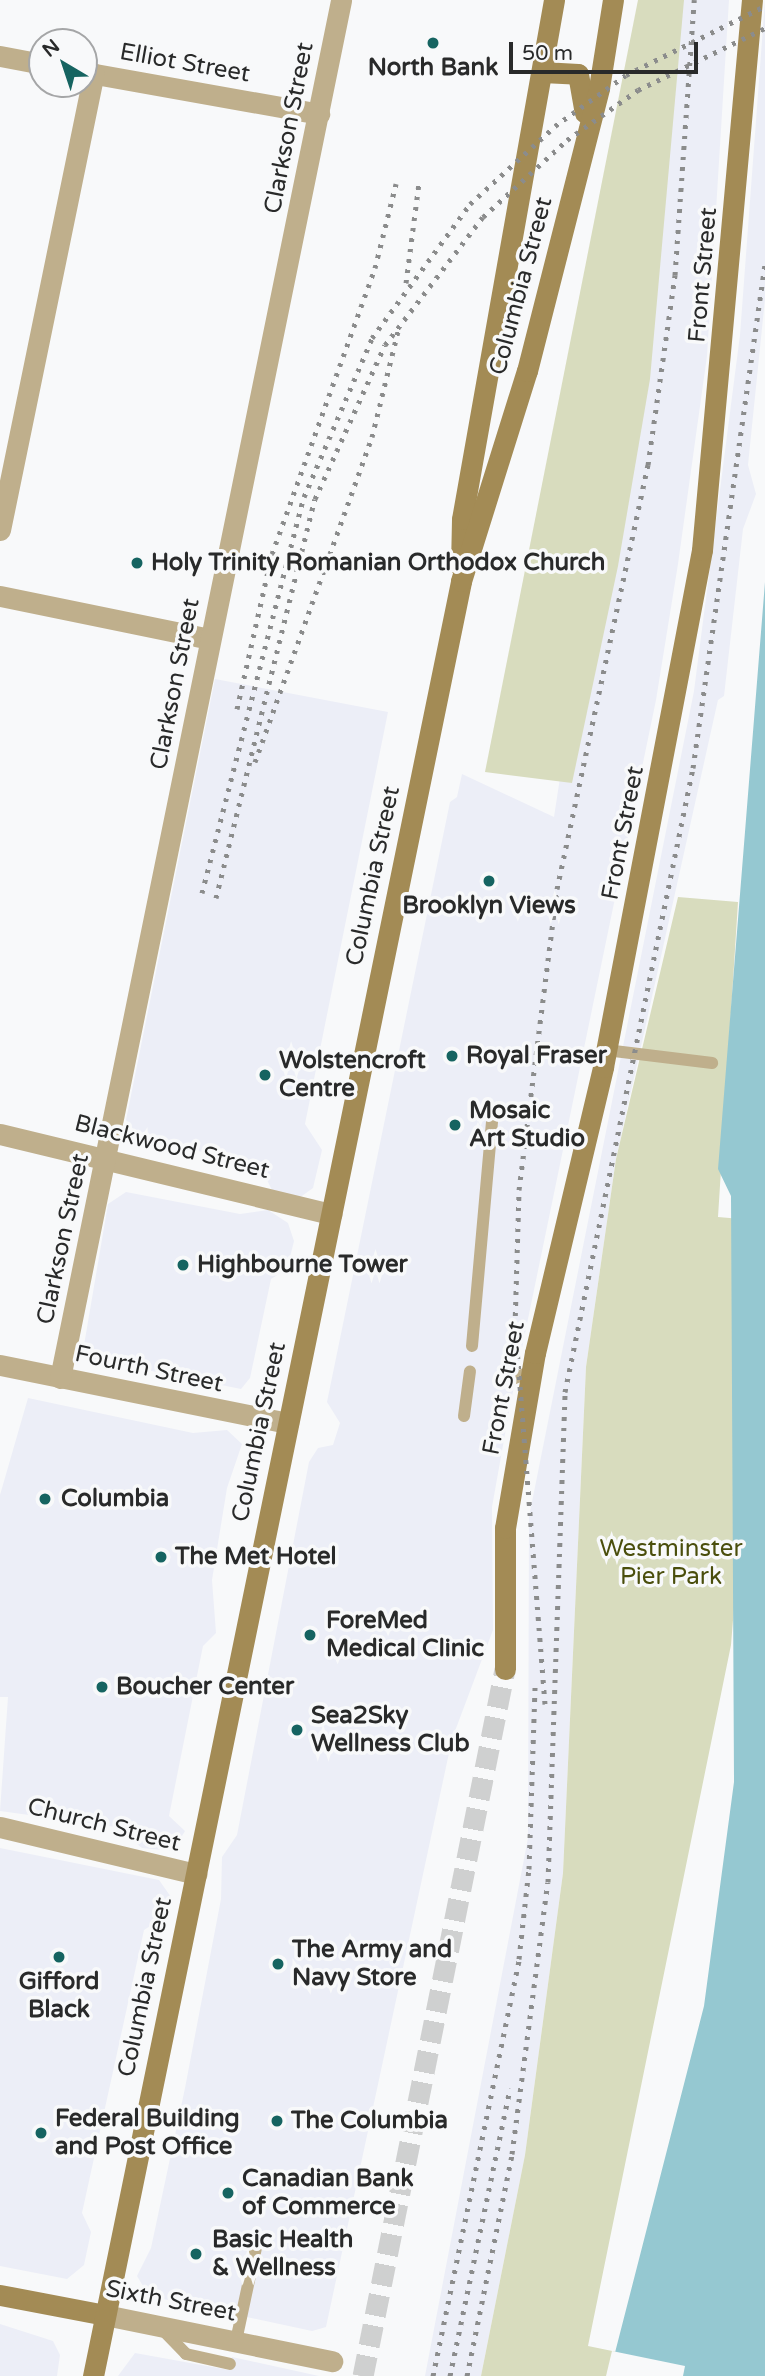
<!DOCTYPE html>
<html>
<head>
<meta charset="utf-8">
<style>
	body { margin:0 }
	#map { position:relative; width:765px; height:2376px; overflow:hidden; background:#f8f9fa; font-family:"Varela Round",sans-serif }
	div>[style] { position:absolute }
	.built>* { inset:0; background:#eceef7 }
	.green>* { inset:0; background:#d8dcbe }
	.water>* { inset:0; background:#95c8d1 }
	.pier>* { inset:0; background:#f8f9fa }
	.secondary-tunnel>* { height:21px; margin-top:-10.5px; transform-origin:0; background:repeating-linear-gradient(90deg,#cfd0d0 0 21px,transparent 0 31px) }
	.lane>* { height:12px; margin:-6px; padding:0 6px; transform-origin:6px; border-radius:6px; background:#bfaf8c }
	.street>* { height:21px; margin:-10.5px; padding:0 10.5px; transform-origin:10.5px; border-radius:10.5px; background:#bfaf8c }
	.secondary>* { height:21px; margin:-10.5px; padding:0 10.5px; transform-origin:10.5px; border-radius:10.5px; background:#a38b55 }
	.rail>* { height:5px; margin-top:-2.5px; transform-origin:0; background:repeating-linear-gradient(90deg,#8b8c8c 0 3.5px,transparent 0 10.5px) }
	.dots>* { width:19px; height:19px; translate:-50% -50%; box-sizing:border-box; border:4px solid #f8f9fa; border-radius:50% }
	span { translate:-50% -50%; white-space:nowrap; text-align:center; line-height:1.15; -webkit-text-stroke:7px #f8f9fa; paint-order:stroke }
	.street-label { font-size:24px; color:#292a2a }
	.poi-label { font-size:24px; color:#292a2a; font-weight:700 }
	.left { translate:0 -50%; text-align:left }
	.park-label { font-size:24px; color:#4a4e0c }
	.north { position:absolute; left:28px; top:28px; width:70px; height:70px; box-sizing:border-box; background:#f8f9fa; border:2px solid #a5a6a7; border-radius:50%; rotate:321deg; font-size:19px; font-weight:700; line-height:28px; text-align:center; color:#292a2a }
	.north::after { content:''; display:block; margin:auto; width:24px; height:32px; background:#166461; clip-path:polygon(50% 0,100% 100%,50% 72%,0 100%) }
	.scale { position:absolute; left:509px; top:42px; width:189px; height:32px; box-sizing:border-box; border:4px solid #292a2a; border-top:0; padding-left:9px; font-size:21px; line-height:24px; white-space:nowrap; color:#292a2a; -webkit-text-stroke:5px #f8f9fa; paint-order:stroke }
</style>
</head>
<body>
<div id="map">
	<div class="built">
		<i style="clip-path:polygon(657px 0,729px 0,707px 356px,678px 564px,656px 700px,510px 1406px,492px 1507px,493px 1630px,452px 1739px,326px 2327px,312px 2331px,149px 2296px,137px 2276px,151px 2248px,185px 2088px,221px 1899px,222px 1857px,237px 1835px,309px 1462px,318px 1448px,333px 1445px,340px 1423px,327px 1402px,450px 802px,457px 797px,462px 774px,554px 817px,633px 300px)"></i>
		<i style="clip-path:polygon(765px 0,765px 299px,748px 465px,756px 494px,743px 529px,724px 696px,718px 700px,616px 1159px,586px 1367px,563px 1873px,525px 2155px,481px 2376px,425px 2376px,528px 1838px,529px 1517px,694px 691px,740px 335px)"></i>
		<i style="clip-path:polygon(215px 679px,388px 712px,305px 1124px,322px 1150px,313px 1188px,299px 1198px,272px 1190px,259px 1164px,141px 1139px,126px 1120px)"></i>
		<i style="clip-path:polygon(126px 1192px,240px 1214px,268px 1210px,288px 1223px,294px 1241px,287px 1269px,271px 1279px,250px 1378px,241px 1389px,82px 1357px,108px 1204px)"></i>
		<i style="clip-path:polygon(28px 1398px,193px 1433px,227px 1430px,242px 1444px,227px 1488px,212px 1580px,216px 1633px,203px 1646px,169px 1816px,185px 1831px,173px 1851px,142px 1848px,116px 1827px,0 1811px,8px 1697px,0 1697px,0 1495px)"></i>
		<i style="clip-path:polygon(0 1848px,159px 1880px,171px 1897px,167px 1915px,144px 1930px,82px 2213px,91px 2232px,84px 2265px,67px 2279px,0 2266px)"></i>
		<i style="clip-path:polygon(0 2324px,53px 2341px,60px 2355px,57px 2376px,0 2376px)"></i>
		<i style="clip-path:polygon(135px 2353px,229px 2370px,232px 2357px,319px 2376px,118px 2376px)"></i>
	</div>
	<div class="green">
		<i style="clip-path:polygon(638px 0,684px 0,650px 379px,618px 566px,572px 783px,485px 772px)"></i>
		<i style="clip-path:polygon(678px 897px,738px 902px,718px 1217px,765px 1221px,731px 1645px,588px 2346px,685px 2366px,683px 2376px,481px 2376px,525px 2155px,563px 1873px,586px 1367px,616px 1159px)"></i>
	</div>
	<div class="water">
		<i style="clip-path:polygon(765px 582px,765px 2376px,609px 2376px,704px 2006px,734px 1782px,731px 1196px,718px 1169px)"></i>
	</div>
	<div class="pier">
		<i style="clip-path:polygon(612px 2351px,685px 2366px,683px 2376px,606px 2376px)"></i>
	</div>
	<div class="secondary-tunnel">
		<i style="left:363px;top:2376px;width:721px;rotate:-78.64deg"></i>
	</div>
	<div class="lane">
		<i style="left:606px;top:1050px;width:107px;rotate:7deg"></i>
		<i style="left:472px;top:1346px;width:225px;rotate:-84.9deg"></i>
		<i style="left:505px;top:1382px;width:29px;rotate:-22deg"></i>
		<i style="left:464px;top:1416px;width:45px;rotate:-82.4deg"></i>
		<i style="left:161px;top:2328px;width:36px;rotate:46deg"></i>
		<i style="left:186px;top:2354px;width:45px;rotate:12.8deg"></i>
		<i style="left:236px;top:2341px;width:100px;rotate:-77.9deg"></i>
	</div>
	<div class="street">
		<i style="left:0;top:56px;width:43px;rotate:10.8deg"></i>
		<i style="left:84px;top:72px;width:239px;rotate:10.1deg"></i>
		<i style="left:0;top:530px;width:466px;rotate:-78.4deg"></i>
		<i style="left:0;top:596px;width:213px;rotate:11.6deg"></i>
		<i style="left:0;top:1134px;width:341px;rotate:13.6deg"></i>
		<i style="left:0;top:1365px;width:294px;rotate:11.4deg"></i>
		<i style="left:60px;top:1378px;width:1406px;rotate:-78.47deg"></i>
		<i style="left:0;top:1827px;width:202px;rotate:13.5deg"></i>
		<i style="left:105px;top:2315px;width:232px;rotate:11.5deg"></i>
	</div>
	<div class="secondary">
		<i style="left:542px;top:72px;width:36px;rotate:3deg"></i>
		<i style="left:578px;top:74px;width:39px;rotate:80deg"></i>
		<i style="left:461px;top:567px;width:48px;rotate:-88.8deg"></i>
		<i style="left:462px;top:519px;width:527px;rotate:-79.95deg"></i>
		<i style="left:505px;top:1669px;width:141px;rotate:-90deg"></i>
		<i style="left:505px;top:1528px;width:178px;rotate:-80.3deg"></i>
		<i style="left:535px;top:1353px;width:294px;rotate:-76.6deg"></i>
		<i style="left:603px;top:1067px;width:526px;rotate:-79.16deg"></i>
		<i style="left:702px;top:550px;width:552px;rotate:-84.81deg"></i>
		<i style="left:0;top:2295px;width:107px;rotate:10.8deg"></i>
		<i style="left:93px;top:2376px;width:1832px;rotate:-78.41deg"></i>
		<i style="left:461px;top:581px;width:220px;rotate:-72.6deg"></i>
		<i style="left:527px;top:371px;width:292px;rotate:-75.7deg"></i>
		<i style="left:599px;top:88px;width:89px;rotate:-81deg"></i>
	</div>
	<div class="rail">
		<i style="left:406px;top:283px;width:101px;rotate:-82.6deg"></i>
		<i style="left:237px;top:709px;width:159px;rotate:-77.3deg"></i>
		<i style="left:272px;top:554px;width:304px;rotate:-70.2deg"></i>
		<i style="left:375px;top:268px;width:87px;rotate:-76deg"></i>
		<i style="left:255px;top:762px;width:345px;rotate:-70.2deg"></i>
		<i style="left:372px;top:437px;width:109px;rotate:-76.2deg"></i>
		<i style="left:202px;top:893px;width:409px;rotate:-75.6deg"></i>
		<i style="left:304px;top:497px;width:173px;rotate:-66.8deg"></i>
		<i style="left:372px;top:338px;width:166px;rotate:-53.8deg"></i>
		<i style="left:470px;top:204px;width:115px;rotate:-42.5deg"></i>
		<i style="left:555px;top:126px;width:87px;rotate:-35.7deg"></i>
		<i style="left:626px;top:75px;width:155px;rotate:-26.4deg"></i>
		<i style="left:216px;top:898px;width:411px;rotate:-76.1deg"></i>
		<i style="left:315px;top:499px;width:169px;rotate:-65.6deg"></i>
		<i style="left:385px;top:345px;width:161px;rotate:-52.6deg"></i>
		<i style="left:483px;top:217px;width:114px;rotate:-42.5deg"></i>
		<i style="left:567px;top:140px;width:87px;rotate:-35.2deg"></i>
		<i style="left:638px;top:90px;width:141px;rotate:-26deg"></i>
		<i style="left:545px;top:1704px;width:379px;rotate:-94.5deg"></i>
		<i style="left:515px;top:1326px;width:136px;rotate:-88.3deg"></i>
		<i style="left:519px;top:1190px;width:303px;rotate:-82.8deg"></i>
		<i style="left:557px;top:889px;width:434px;rotate:-77.9deg"></i>
		<i style="left:648px;top:465px;width:192px;rotate:-81.9deg"></i>
		<i style="left:675px;top:275px;width:276px;rotate:-86deg"></i>
		<i style="left:433px;top:2376px;width:426px;rotate:-78.3deg"></i>
		<i style="left:519px;top:1959px;width:91px;rotate:-83.7deg"></i>
		<i style="left:529px;top:1869px;width:183px;rotate:-88.1deg"></i>
		<i style="left:450px;top:2376px;width:294px;rotate:-78.2deg"></i>
		<i style="left:467px;top:2376px;width:227px;rotate:-78.5deg"></i>
		<i style="left:512px;top:2154px;width:274px;rotate:-82.5deg"></i>
		<i style="left:548px;top:1882px;width:490px;rotate:-88deg"></i>
		<i style="left:565px;top:1392px;width:637px;rotate:-78.41deg"></i>
		<i style="left:693px;top:768px;width:509px;rotate:-81.87deg"></i>
	</div>
	<div class="dots">
		<i style="left:433px;top:43px;background:#166461"></i>
		<i style="left:137px;top:563px;background:#166461"></i>
		<i style="left:489px;top:881px;background:#166461"></i>
		<i style="left:452px;top:1056px;background:#166461"></i>
		<i style="left:265px;top:1075px;background:#166461"></i>
		<i style="left:455px;top:1125px;background:#166461"></i>
		<i style="left:183px;top:1265px;background:#166461"></i>
		<i style="left:45px;top:1499px;background:#166461"></i>
		<i style="left:161px;top:1557px;background:#166461"></i>
		<i style="left:310px;top:1635px;background:#166461"></i>
		<i style="left:102px;top:1687px;background:#166461"></i>
		<i style="left:297px;top:1730px;background:#166461"></i>
		<i style="left:59px;top:1957px;background:#166461"></i>
		<i style="left:278px;top:1964px;background:#166461"></i>
		<i style="left:277px;top:2121px;background:#166461"></i>
		<i style="left:41px;top:2133px;background:#166461"></i>
		<i style="left:228px;top:2193px;background:#166461"></i>
		<i style="left:196px;top:2254px;background:#166461"></i>
	</div>
	<div class="street-label">
		<span style="left:185px;top:63px;rotate:10deg">Elliot Street</span>
		<span style="left:289px;top:128px;rotate:-79deg">Clarkson Street</span>
		<span style="left:703px;top:275px;rotate:-85deg">Front Street</span>
		<span style="left:521px;top:286px;rotate:-75deg">Columbia Street</span>
		<span style="left:175px;top:684px;rotate:-79deg">Clarkson Street</span>
		<span style="left:623px;top:833px;rotate:-79deg">Front Street</span>
		<span style="left:373px;top:876px;rotate:-78deg">Columbia Street</span>
		<span style="left:172px;top:1147px;rotate:14deg">Blackwood Street</span>
		<span style="left:63px;top:1239px;rotate:-78deg">Clarkson Street</span>
		<span style="left:149px;top:1369px;rotate:12deg">Fourth Street</span>
		<span style="left:504px;top:1388px;rotate:-79deg">Front Street</span>
		<span style="left:259px;top:1432px;rotate:-78deg">Columbia Street</span>
		<span style="left:104px;top:1825px;rotate:14deg">Church Street</span>
		<span style="left:145px;top:1987px;rotate:-78deg">Columbia Street</span>
		<span style="left:171px;top:2301px;rotate:11deg">Sixth Street</span>
	</div>
	<div class="poi-label">
		<span style="left:433px;top:68px">North Bank</span>
		<span class="left" style="left:151px;top:563px">Holy Trinity Romanian Orthodox Church</span>
		<span style="left:489px;top:906px">Brooklyn Views</span>
		<span class="left" style="left:466px;top:1056px">Royal Fraser</span>
		<span class="left" style="left:279px;top:1075px">Wolstencroft<br>Centre</span>
		<span class="left" style="left:469px;top:1125px">Mosaic<br>Art Studio</span>
		<span class="left" style="left:197px;top:1265px">Highbourne Tower</span>
		<span class="left" style="left:61px;top:1499px">Columbia</span>
		<span class="left" style="left:175px;top:1557px">The Met Hotel</span>
		<span class="left" style="left:326px;top:1635px">ForeMed<br>Medical Clinic</span>
		<span class="left" style="left:116px;top:1687px">Boucher Center</span>
		<span class="left" style="left:311px;top:1730px">Sea2Sky<br>Wellness Club</span>
		<span class="left" style="left:292px;top:1964px">The Army and<br>Navy Store</span>
		<span style="left:59px;top:1996px">Gifford<br>Black</span>
		<span class="left" style="left:55px;top:2133px">Federal Building<br>and Post Office</span>
		<span class="left" style="left:291px;top:2121px">The Columbia</span>
		<span class="left" style="left:242px;top:2193px">Canadian Bank<br>of Commerce</span>
		<span class="left" style="left:212px;top:2254px">Basic Health<br>&amp; Wellness</span>
	</div>
	<div class="park-label">
		<span style="left:671px;top:1563px">Westminster<br>Pier Park</span>
	</div>
	<div class="north">N</div>
	<div class="scale">50 m</div>
</div>
</body>
</html>
